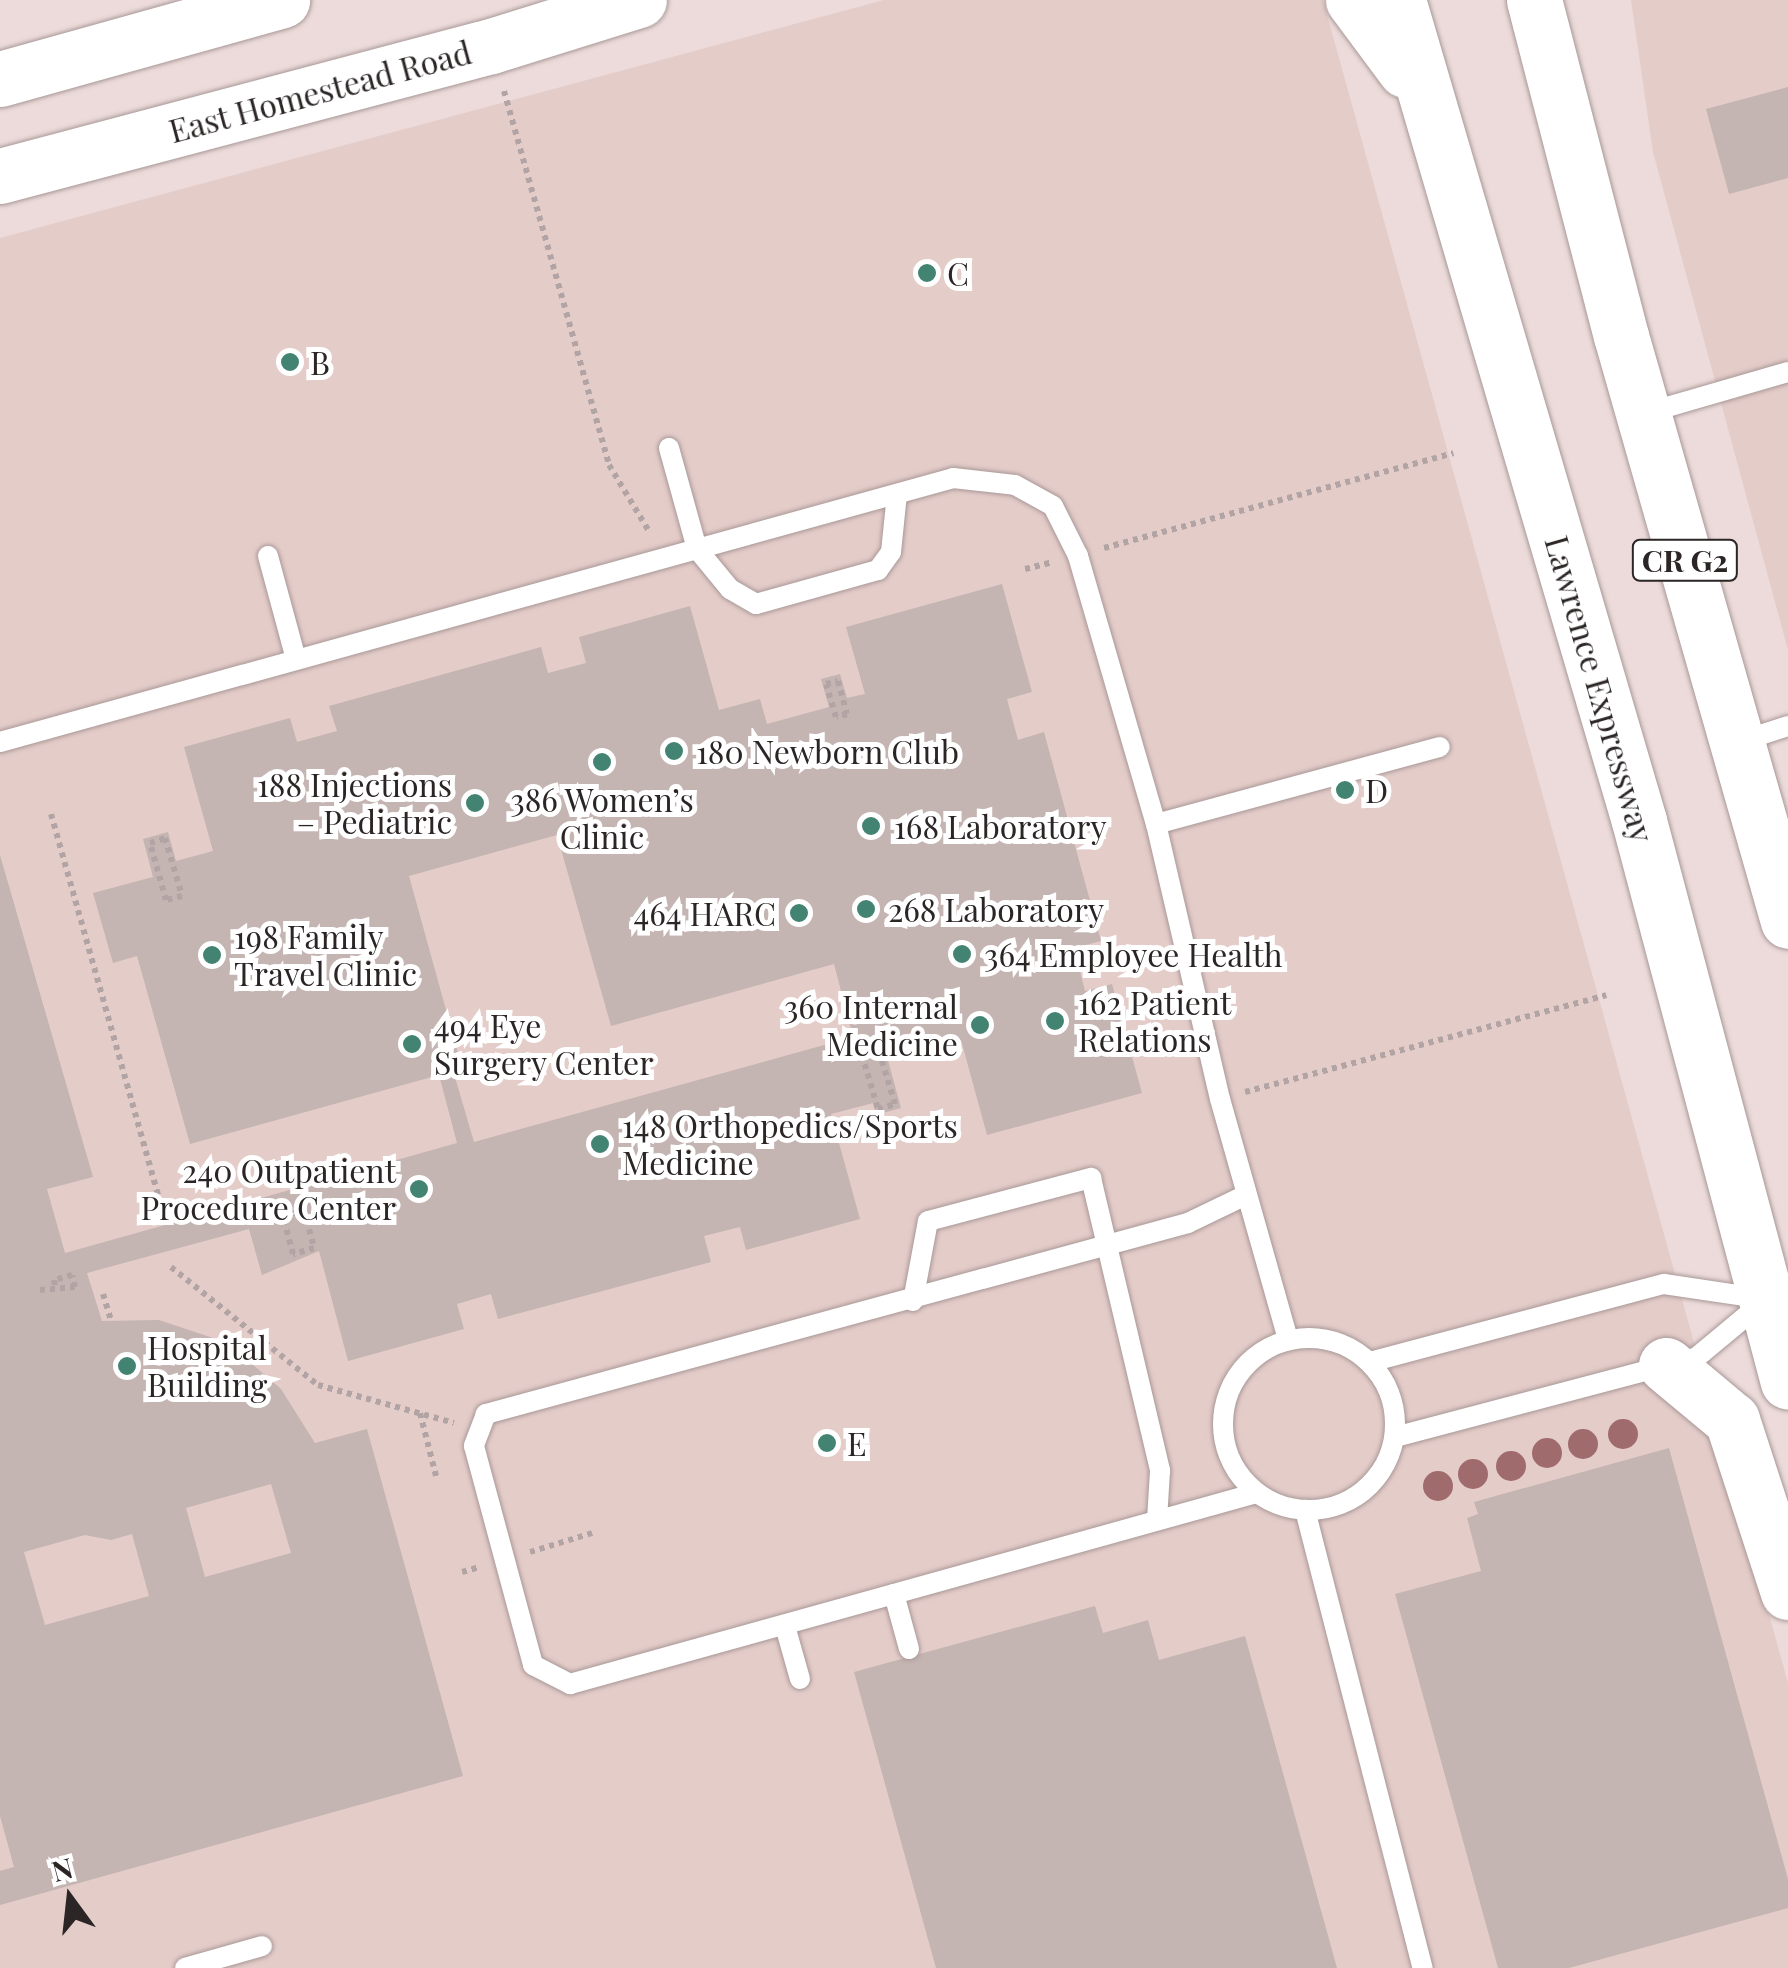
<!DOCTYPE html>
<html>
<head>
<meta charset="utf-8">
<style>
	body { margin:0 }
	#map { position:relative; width:1788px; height:1968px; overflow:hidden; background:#ecdbda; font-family:"Playfair Display",serif }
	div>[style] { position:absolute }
	.built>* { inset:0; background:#e4ccc9 }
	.building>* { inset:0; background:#c4b4b2 }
	.path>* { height:6px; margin-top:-3px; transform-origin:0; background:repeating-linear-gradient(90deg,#b2a4a4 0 5px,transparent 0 10px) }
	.roads { filter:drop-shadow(0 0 2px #a89897) drop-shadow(0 0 2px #a89897) }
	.lane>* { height:20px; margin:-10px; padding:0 10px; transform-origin:10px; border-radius:10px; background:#fff }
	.lane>.ring { margin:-10px; padding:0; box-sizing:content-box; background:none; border:20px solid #fff; border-radius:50% }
	.secondary>* { height:55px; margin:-27.5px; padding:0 27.5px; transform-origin:27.5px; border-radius:27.5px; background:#fff }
	.highway>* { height:55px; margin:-27.5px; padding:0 27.5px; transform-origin:27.5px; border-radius:27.5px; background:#fff }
	.trees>* { width:30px; height:30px; margin:-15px; border-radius:50%; background:#a06b6d }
	.dots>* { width:28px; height:28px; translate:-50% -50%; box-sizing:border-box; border:5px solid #fff; border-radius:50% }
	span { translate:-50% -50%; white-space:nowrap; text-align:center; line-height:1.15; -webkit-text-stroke:10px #fff; paint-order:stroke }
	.shield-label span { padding:2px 8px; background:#fff; border:2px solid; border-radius:8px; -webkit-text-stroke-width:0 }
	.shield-label { font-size:30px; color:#2b2525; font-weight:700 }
	.street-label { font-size:32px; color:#2b2525 }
	.poi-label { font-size:32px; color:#2b2525 }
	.left { translate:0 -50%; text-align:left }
	.right { translate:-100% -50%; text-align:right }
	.north { position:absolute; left:20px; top:1848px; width:100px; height:100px; -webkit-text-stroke:8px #fff; paint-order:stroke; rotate:345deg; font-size:28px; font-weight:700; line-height:40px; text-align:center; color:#2b2525 }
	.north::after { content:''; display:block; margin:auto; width:35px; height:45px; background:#2b2525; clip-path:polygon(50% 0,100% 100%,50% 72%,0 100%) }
</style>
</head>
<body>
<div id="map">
	<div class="built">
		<i style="clip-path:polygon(884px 0,1323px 0,1788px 1683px,1788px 1968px,0 1968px,0 238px)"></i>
		<i style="clip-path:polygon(1631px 0,1788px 0,1788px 650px,1653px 152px)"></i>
	</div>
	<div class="building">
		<i style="clip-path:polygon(1788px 87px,1788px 178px,1729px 194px,1706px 109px)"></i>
		<i style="clip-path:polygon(evenodd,1002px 584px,1032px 692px,1007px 699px,1018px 740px,1044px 732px,1101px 941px,1074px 948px,1085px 991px,1112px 984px,1142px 1093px,987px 1135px,961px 1040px,888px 1060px,901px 1108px,876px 1115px,873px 1103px,831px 1114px,860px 1219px,746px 1250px,740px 1227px,704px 1236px,711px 1262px,498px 1319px,491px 1294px,457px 1304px,464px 1329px,348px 1361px,319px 1251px,262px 1275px,249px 1229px,87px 1273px,102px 1321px,159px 1320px,228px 1343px,281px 1389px,315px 1443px,367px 1429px,463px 1776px,0 1905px,0 1871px,14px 1867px,0 1816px,0 855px,93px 1177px,47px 1189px,65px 1253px,457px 1143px,439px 1075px,190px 1144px,137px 956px,113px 963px,93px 893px,153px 877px,143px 839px,168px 832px,176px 861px,213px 851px,184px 747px,290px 718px,297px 742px,337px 731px,329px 706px,541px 647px,548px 673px,586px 663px,579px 637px,690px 606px,719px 710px,760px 699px,767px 724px,829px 707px,821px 679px,840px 674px,847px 698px,865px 694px,846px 627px,1002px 584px,557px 835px,611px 1026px,834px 964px,853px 1037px,474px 1142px,452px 1067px,461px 1064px,409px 876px,557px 835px,1002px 584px,271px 1484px,291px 1553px,205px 1577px,186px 1508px,271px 1484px,1002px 584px,132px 1534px,149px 1596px,45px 1625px,24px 1552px,85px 1535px,111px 1540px,132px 1534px)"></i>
		<i style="clip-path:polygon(1669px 1448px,1788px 1879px,1788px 1908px,1569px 1968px,1498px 1968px,1395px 1594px,1481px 1571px,1467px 1518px,1478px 1514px,1474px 1502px)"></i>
		<i style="clip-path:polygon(1095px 1606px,1103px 1633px,1148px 1620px,1159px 1660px,1245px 1636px,1337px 1968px,936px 1968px,854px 1672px)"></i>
	</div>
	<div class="path">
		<i style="left:504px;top:91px;width:388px;rotate:74.3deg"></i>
		<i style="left:609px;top:465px;width:79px;rotate:58.9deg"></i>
		<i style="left:1104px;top:548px;width:362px;rotate:-15.2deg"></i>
		<i style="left:1025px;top:569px;width:29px;rotate:-14deg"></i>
		<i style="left:838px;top:681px;width:34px;rotate:75deg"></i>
		<i style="left:847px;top:714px;width:11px;rotate:165deg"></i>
		<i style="left:836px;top:717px;width:34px;rotate:-107deg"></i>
		<i style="left:826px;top:684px;width:12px;rotate:-14deg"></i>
		<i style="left:51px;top:814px;width:419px;rotate:74.3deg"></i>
		<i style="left:165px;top:838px;width:60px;rotate:73.7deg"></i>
		<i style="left:182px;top:896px;width:16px;rotate:166deg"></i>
		<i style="left:166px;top:900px;width:59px;rotate:-105.7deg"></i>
		<i style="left:150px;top:843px;width:16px;rotate:-18deg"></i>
		<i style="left:859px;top:1045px;width:67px;rotate:73.5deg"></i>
		<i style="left:878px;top:1109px;width:18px;rotate:-16deg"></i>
		<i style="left:895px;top:1104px;width:66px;rotate:-106.8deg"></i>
		<i style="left:1245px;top:1092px;width:374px;rotate:-15deg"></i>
		<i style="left:304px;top:1210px;width:39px;rotate:75deg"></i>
		<i style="left:314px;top:1248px;width:22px;rotate:164deg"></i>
		<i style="left:293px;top:1254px;width:39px;rotate:-105deg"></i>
		<i style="left:283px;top:1216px;width:22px;rotate:-16deg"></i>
		<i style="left:171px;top:1267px;width:189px;rotate:38.8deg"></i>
		<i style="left:318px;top:1385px;width:141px;rotate:15.6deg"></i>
		<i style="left:40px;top:1290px;width:35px;rotate:-5deg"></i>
		<i style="left:75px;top:1287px;width:12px;rotate:-104deg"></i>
		<i style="left:72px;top:1275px;width:19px;rotate:164deg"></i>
		<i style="left:54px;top:1280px;width:6px;rotate:81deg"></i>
		<i style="left:103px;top:1294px;width:28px;rotate:73deg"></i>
		<i style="left:420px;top:1413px;width:65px;rotate:75.7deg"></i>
		<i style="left:530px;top:1552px;width:65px;rotate:-17deg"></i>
		<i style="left:462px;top:1572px;width:19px;rotate:-16deg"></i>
	</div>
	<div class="roads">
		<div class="lane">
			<i style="left:1646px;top:413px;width:148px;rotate:-16.1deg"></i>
			<i style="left:669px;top:448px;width:105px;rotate:74.5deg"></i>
			<i style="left:697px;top:549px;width:52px;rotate:50.5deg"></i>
			<i style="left:730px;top:589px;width:30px;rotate:30deg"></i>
			<i style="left:756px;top:604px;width:127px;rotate:-15.6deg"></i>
			<i style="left:878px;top:570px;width:22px;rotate:-54deg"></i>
			<i style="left:891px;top:552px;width:58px;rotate:-84.1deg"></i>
			<i style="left:268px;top:556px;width:107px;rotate:74.8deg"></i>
			<i style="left:0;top:742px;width:989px;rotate:-15.48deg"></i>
			<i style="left:953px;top:478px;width:62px;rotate:6.4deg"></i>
			<i style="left:1015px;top:485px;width:43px;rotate:28.9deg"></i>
			<i style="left:1053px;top:506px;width:56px;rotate:63.4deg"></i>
			<i style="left:1078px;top:556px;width:279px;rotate:73.8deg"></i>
			<i style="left:1156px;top:824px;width:282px;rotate:76.9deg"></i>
			<i style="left:1220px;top:1099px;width:250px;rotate:74.2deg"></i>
			<i style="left:1739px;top:742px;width:52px;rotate:-18.1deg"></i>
			<i style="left:1156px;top:824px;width:294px;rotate:-15.2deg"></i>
			<i style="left:1246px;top:1195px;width:64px;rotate:154.2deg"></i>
			<i style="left:1188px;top:1223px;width:728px;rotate:164.78deg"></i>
			<i style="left:486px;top:1414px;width:34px;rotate:111deg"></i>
			<i style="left:474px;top:1446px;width:227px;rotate:74.9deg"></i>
			<i style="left:533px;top:1665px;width:42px;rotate:27.2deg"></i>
			<i style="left:570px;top:1684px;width:713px;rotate:-15.54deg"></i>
			<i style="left:913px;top:1301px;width:81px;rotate:-79.4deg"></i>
			<i style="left:928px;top:1221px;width:169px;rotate:-14.8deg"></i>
			<i style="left:1091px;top:1178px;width:301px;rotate:76.7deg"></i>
			<i style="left:1160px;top:1471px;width:49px;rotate:93.5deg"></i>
			<i class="ring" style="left:1223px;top:1338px;width:152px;height:152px"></i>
			<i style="left:1370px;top:1362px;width:304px;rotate:-14.9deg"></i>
			<i style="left:1664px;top:1284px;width:101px;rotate:8.5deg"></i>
			<i style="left:1395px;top:1437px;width:312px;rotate:-14.8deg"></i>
			<i style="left:1697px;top:1357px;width:86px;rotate:-39.8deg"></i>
			<i style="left:1305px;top:1510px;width:473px;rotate:75.6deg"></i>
			<i style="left:894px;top:1594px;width:57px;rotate:74.7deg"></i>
			<i style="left:785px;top:1626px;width:55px;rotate:74.2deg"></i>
			<i style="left:185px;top:1968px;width:80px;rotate:-15.9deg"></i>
		</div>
		<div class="secondary">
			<i style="left:0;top:79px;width:293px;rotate:-15.6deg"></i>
			<i style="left:0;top:176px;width:508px;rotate:-14.83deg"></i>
			<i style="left:491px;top:46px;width:155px;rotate:-17.3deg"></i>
		</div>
		<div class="highway">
			<i style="left:1353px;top:0;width:87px;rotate:53.4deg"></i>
			<i style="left:1398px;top:0;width:856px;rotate:73.64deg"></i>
			<i style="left:1639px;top:821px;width:580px;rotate:75.13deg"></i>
			<i style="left:1534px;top:0;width:347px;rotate:75.5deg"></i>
			<i style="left:1621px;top:336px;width:608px;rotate:74.07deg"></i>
			<i style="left:1666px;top:1365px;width:86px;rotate:39.8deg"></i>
			<i style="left:1732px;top:1420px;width:181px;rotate:72deg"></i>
		</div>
	</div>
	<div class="trees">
		<i style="left:1623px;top:1434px"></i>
		<i style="left:1583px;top:1444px"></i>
		<i style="left:1547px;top:1453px"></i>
		<i style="left:1511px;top:1466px"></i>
		<i style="left:1473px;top:1474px"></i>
		<i style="left:1438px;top:1486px"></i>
	</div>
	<div class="dots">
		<i style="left:927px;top:273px;background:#438372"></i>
		<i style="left:290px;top:362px;background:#438372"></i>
		<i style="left:674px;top:751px;background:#438372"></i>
		<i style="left:602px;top:762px;background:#438372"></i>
		<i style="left:1345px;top:790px;background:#438372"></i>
		<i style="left:475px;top:803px;background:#438372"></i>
		<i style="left:871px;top:826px;background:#438372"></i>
		<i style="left:866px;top:909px;background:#438372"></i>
		<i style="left:799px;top:913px;background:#438372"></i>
		<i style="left:962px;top:954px;background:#438372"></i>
		<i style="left:212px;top:955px;background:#438372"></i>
		<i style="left:1055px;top:1021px;background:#438372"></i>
		<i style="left:980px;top:1025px;background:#438372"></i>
		<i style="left:412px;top:1044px;background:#438372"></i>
		<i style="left:600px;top:1144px;background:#438372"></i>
		<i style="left:419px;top:1189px;background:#438372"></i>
		<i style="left:127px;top:1366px;background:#438372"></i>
		<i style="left:827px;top:1443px;background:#438372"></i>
	</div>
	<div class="shield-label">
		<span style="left:1685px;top:560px">CR G2</span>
	</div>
	<div class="street-label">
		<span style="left:320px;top:91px;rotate:-15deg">East Homestead Road</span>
		<span style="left:1600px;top:689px;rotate:74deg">Lawrence Expressway</span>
	</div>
	<div class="poi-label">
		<span class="left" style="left:947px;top:273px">C</span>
		<span class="left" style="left:310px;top:362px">B</span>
		<span class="left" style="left:696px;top:751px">180 Newborn Club</span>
		<span class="right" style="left:452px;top:803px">188 Injections<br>– Pediatric</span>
		<span class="left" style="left:1365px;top:790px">D</span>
		<span style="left:602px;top:818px">386 Women’s<br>Clinic</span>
		<span class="left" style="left:894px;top:826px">168 Laboratory</span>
		<span class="left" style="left:888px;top:909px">268 Laboratory</span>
		<span class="right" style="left:776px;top:913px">464 HARC</span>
		<span class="left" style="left:234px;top:955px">198 Family<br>Travel Clinic</span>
		<span class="left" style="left:984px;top:954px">364 Employee Health</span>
		<span class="left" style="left:1078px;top:1021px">162 Patient<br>Relations</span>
		<span class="right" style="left:958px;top:1025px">360 Internal<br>Medicine</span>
		<span class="left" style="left:434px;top:1044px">494 Eye<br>Surgery Center</span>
		<span class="left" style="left:622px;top:1144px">148 Orthopedics/Sports<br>Medicine</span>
		<span class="right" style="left:396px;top:1189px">240 Outpatient<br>Procedure Center</span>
		<span class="left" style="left:147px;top:1366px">Hospital<br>Building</span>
		<span class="left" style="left:847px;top:1443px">E</span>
	</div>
	<div class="north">N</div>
</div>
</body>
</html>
